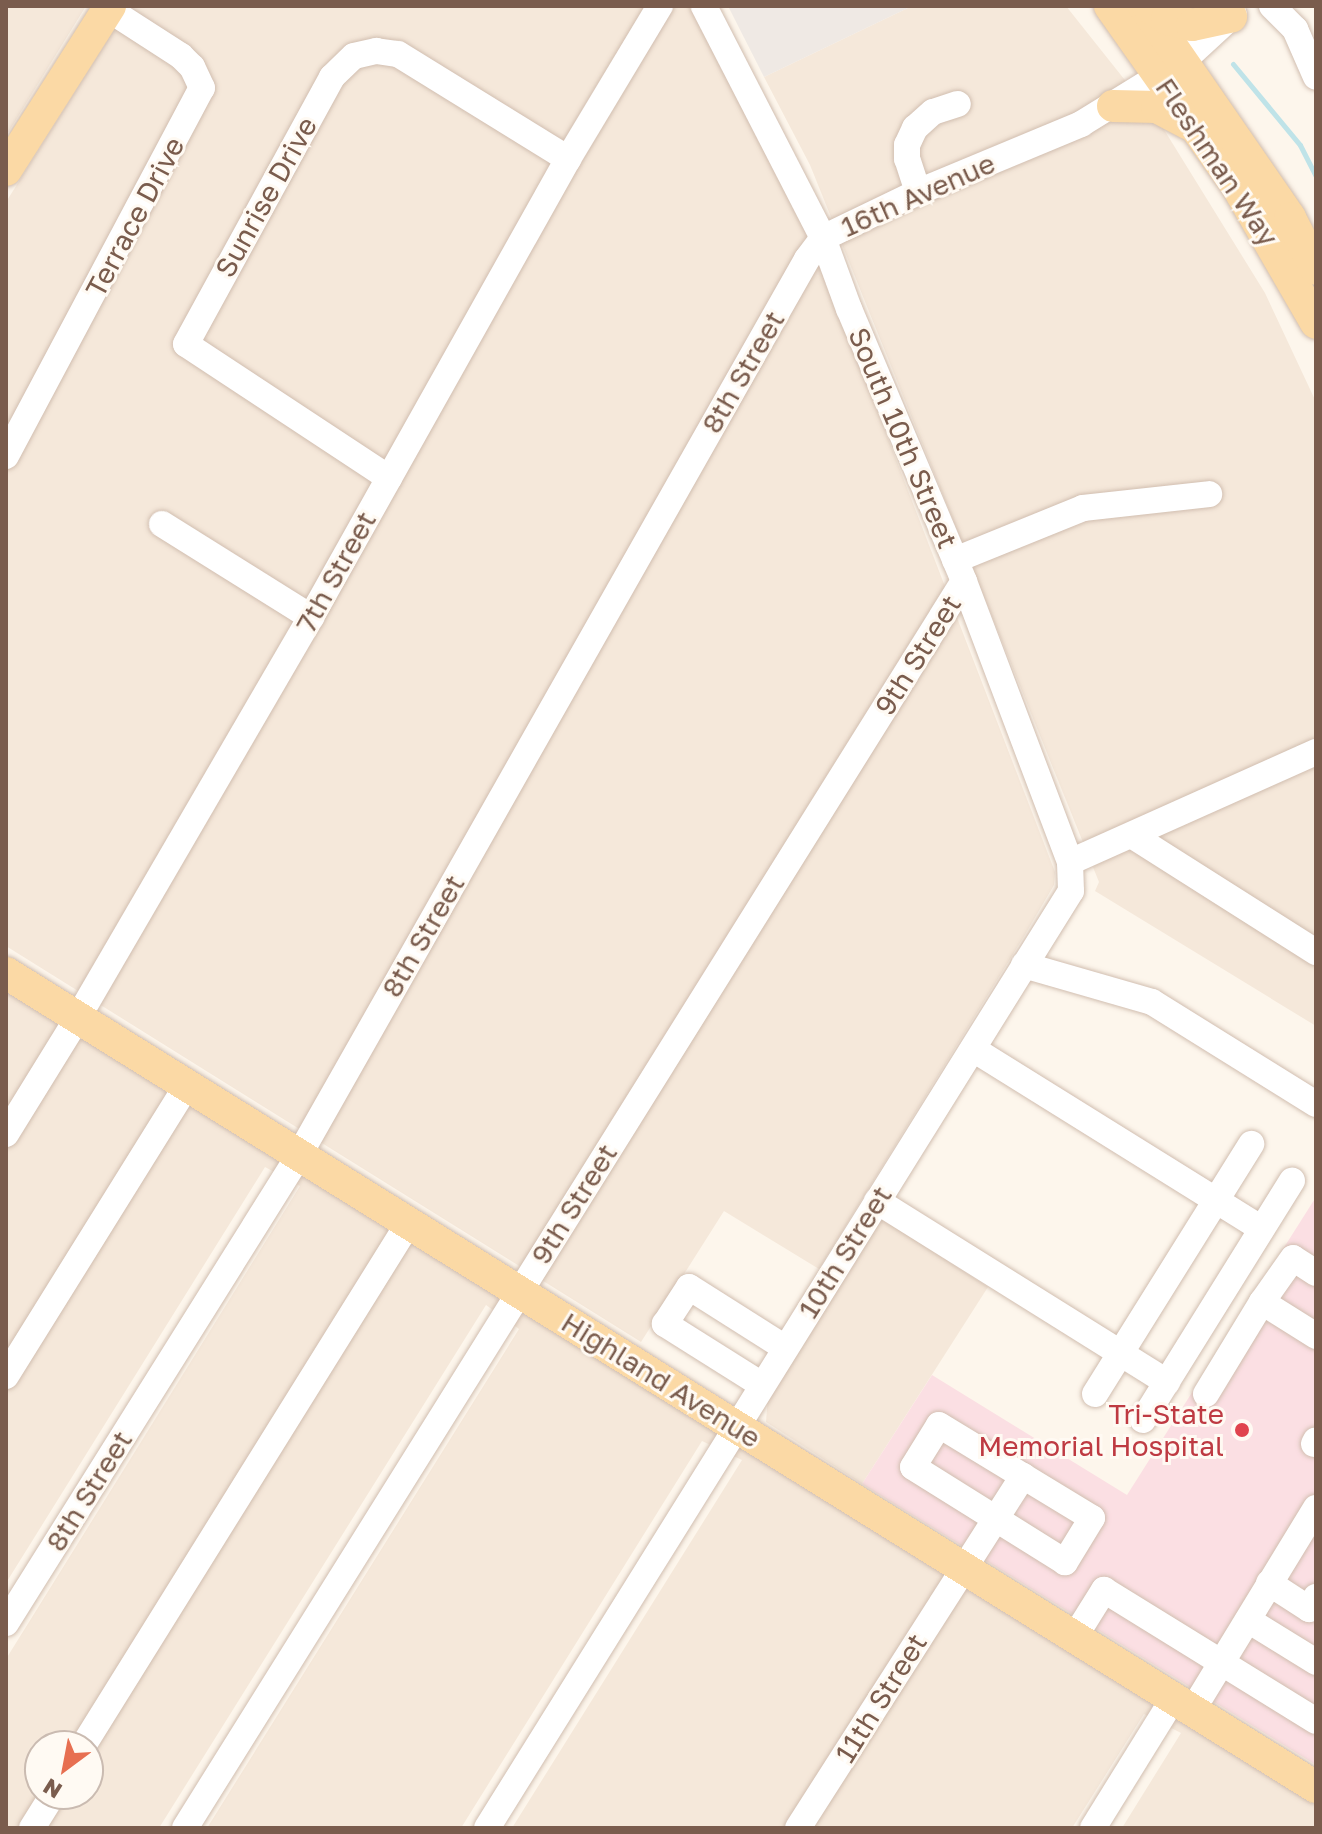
<!DOCTYPE html>
<html>
<head>
<meta charset="utf-8">
<style>
	body { margin:0 }
	#map { position:relative; width:1322px; height:1834px; overflow:hidden; background:#fdf6ec; font-family:"Golos Text",sans-serif }
	div>[style] { position:absolute }
	.residential>* { inset:0; background:#f5e8da }
	.industrial>* { inset:0; background:#efe9e4 }
	.medical>* { inset:0; background:#fbdfe3 }
	.stream>* { height:5px; margin:-2.5px; padding:0 2.5px; transform-origin:2.5px; border-radius:2.5px; background:#bfe3e8 }
	.roads { filter:drop-shadow(0 0 2px #d1beb0) drop-shadow(0 0 2px #d1beb0) }
	.minor>* { height:26px; margin:-13px; padding:0 13px; transform-origin:13px; border-radius:13px; background:#fff }
	.major>* { height:32px; margin:-16px; padding:0 16px; transform-origin:16px; border-radius:16px; background:#fbd9a5 }
	.dots>* { width:22px; height:22px; translate:-50% -50%; box-sizing:border-box; border:4px solid #fffaf3; border-radius:50% }
	span { translate:-50% -50%; white-space:nowrap; text-align:center; line-height:1.15; -webkit-text-stroke:6px #fffaf3; paint-order:stroke }
	.street-label { font-size:28px; color:#7a5c4d }
	.health-label { font-size:28px; color:#be3a42 }
	.right { translate:-100% -50%; text-align:right }
	.frame { position:absolute; inset:0; border:8px solid #7a5c4d; pointer-events:none }
	.north { position:absolute; left:24px; top:1730px; width:80px; height:80px; box-sizing:border-box; background:#fffaf3; border:2px solid #cabbb1; border-radius:50%; rotate:212deg; font-size:22px; font-weight:700; line-height:32px; text-align:center; color:#7a5c4d }
	.north::after { content:''; display:block; margin:auto; width:28px; height:36px; background:#e76f51; clip-path:polygon(50% 0,100% 100%,50% 72%,0 100%) }
</style>
</head>
<body>
<div id="map">
	<div class="residential">
		<i style="clip-path:polygon(6px 6px,86px 6px,6px 136px)"></i>
		<i style="clip-path:polygon(129px 6px,692px 6px,803px 218px,1055px 872px,1054px 885px,1023px 938px,819px 1269px,724px 1211px,641px 1342px,6px 946px,6px 202px)"></i>
		<i style="clip-path:polygon(912px 6px,1066px 6px,1163px 128px,1265px 293px,1316px 402px,1316px 1026px,1095px 891px,1099px 882px,810px 165px,764px 77px)"></i>
		<i style="clip-path:polygon(evenodd,6px 972px,1316px 1788px,1316px 1828px,1122px 1828px,1181px 1733px,1144px 1714px,1072px 1828px,512px 1828px,742px 1460px,702px 1441px,461px 1828px,207px 1828px,519px 1329px,486px 1305px,159px 1828px,6px 1828px,6px 1659px,300px 1186px,265px 1167px,6px 1583px,6px 972px,40px 1746px,88px 1746px,88px 1794px,40px 1794px,40px 1746px)"></i>
		<i style="clip-path:polygon(882px 1219px,988px 1287px,862px 1484px,766px 1422px,768px 1396px)"></i>
	</div>
	<div class="industrial">
		<i style="clip-path:polygon(728px 6px,912px 6px,764px 77px)"></i>
	</div>
	<div class="medical">
		<i style="clip-path:polygon(1316px 1197px,1316px 1765px,862px 1484px,932px 1375px,1127px 1495px)"></i>
	</div>
	<div class="stream">
		<i style="left:1233px;top:64px;width:105px;rotate:50.4deg"></i>
		<i style="left:1300px;top:145px;width:36px;rotate:63deg"></i>
	</div>
	<div class="roads">
		<div class="minor">
			<i style="left:1272px;top:6px;width:33px;rotate:45deg"></i>
			<i style="left:1295px;top:29px;width:52px;rotate:66.4deg"></i>
			<i style="left:918px;top:192px;width:35px;rotate:-108deg"></i>
			<i style="left:907px;top:159px;width:14px;rotate:-90deg"></i>
			<i style="left:907px;top:145px;width:19px;rotate:-65deg"></i>
			<i style="left:915px;top:128px;width:24px;rotate:-42deg"></i>
			<i style="left:933px;top:112px;width:26px;rotate:-18deg"></i>
			<i style="left:6px;top:456px;width:417px;rotate:-62deg"></i>
			<i style="left:202px;top:88px;width:23px;rotate:-115deg"></i>
			<i style="left:192px;top:67px;width:16px;rotate:-135deg"></i>
			<i style="left:181px;top:56px;width:87px;rotate:-147.2deg"></i>
			<i style="left:389px;top:478px;width:243px;rotate:-146.6deg"></i>
			<i style="left:186px;top:344px;width:304px;rotate:-61.3deg"></i>
			<i style="left:332px;top:77px;width:30px;rotate:-44deg"></i>
			<i style="left:354px;top:56px;width:23px;rotate:-13deg"></i>
			<i style="left:376px;top:51px;width:22px;rotate:8deg"></i>
			<i style="left:398px;top:54px;width:200px;rotate:31.7deg"></i>
			<i style="left:162px;top:524px;width:176px;rotate:32deg"></i>
			<i style="left:955px;top:560px;width:138px;rotate:-22.1deg"></i>
			<i style="left:1083px;top:508px;width:127px;rotate:-6.3deg"></i>
			<i style="left:1133px;top:836px;width:217px;rotate:32.4deg"></i>
			<i style="left:1070px;top:862px;width:269px;rotate:-24.1deg"></i>
			<i style="left:1024px;top:965px;width:133px;rotate:16.1deg"></i>
			<i style="left:1152px;top:1002px;width:193px;rotate:31.9deg"></i>
			<i style="left:973px;top:1049px;width:340px;rotate:31.9deg"></i>
			<i style="left:6px;top:1134px;width:135px;rotate:-58.3deg"></i>
			<i style="left:77px;top:1019px;width:465px;rotate:-59.8deg"></i>
			<i style="left:311px;top:617px;width:525px;rotate:-60.7deg"></i>
			<i style="left:568px;top:159px;width:179px;rotate:-59deg"></i>
			<i style="left:877px;top:1201px;width:342px;rotate:32deg"></i>
			<i style="left:1316px;top:1273px;width:27px;rotate:-147deg"></i>
			<i style="left:1293px;top:1258px;width:54px;rotate:125.2deg"></i>
			<i style="left:1262px;top:1302px;width:64px;rotate:32.2deg"></i>
			<i style="left:6px;top:1376px;width:340px;rotate:-58.1deg"></i>
			<i style="left:762px;top:1385px;width:115px;rotate:-147.8deg"></i>
			<i style="left:665px;top:1324px;width:44px;rotate:-57deg"></i>
			<i style="left:689px;top:1287px;width:114px;rotate:32.4deg"></i>
			<i style="left:1095px;top:1394px;width:295px;rotate:-58deg"></i>
			<i style="left:1206px;top:1394px;width:108px;rotate:-58.7deg"></i>
			<i style="left:1143px;top:1420px;width:282px;rotate:-58.1deg"></i>
			<i style="left:939px;top:1425px;width:179px;rotate:31.3deg"></i>
			<i style="left:1092px;top:1518px;width:52px;rotate:121.5deg"></i>
			<i style="left:1065px;top:1562px;width:179px;rotate:-148deg"></i>
			<i style="left:913px;top:1467px;width:49px;rotate:-58.2deg"></i>
			<i style="left:1314px;top:1444px;width:4px;rotate:-63deg"></i>
			<i style="left:1269px;top:1583px;width:48px;rotate:33deg"></i>
			<i style="left:1309px;top:1609px;width:14px;rotate:-60deg"></i>
			<i style="left:1248px;top:1620px;width:80px;rotate:31.7deg"></i>
			<i style="left:6px;top:1623px;width:550px;rotate:-57.93deg"></i>
			<i style="left:298px;top:1157px;width:1032px;rotate:-60.45deg"></i>
			<i style="left:807px;top:259px;width:26px;rotate:-53deg"></i>
			<i style="left:823px;top:238px;width:106px;rotate:-25.8deg"></i>
			<i style="left:918px;top:192px;width:177px;rotate:-22.6deg"></i>
			<i style="left:1081px;top:124px;width:120px;rotate:-31.7deg"></i>
			<i style="left:1183px;top:61px;width:69px;rotate:-42.7deg"></i>
			<i style="left:1074px;top:1638px;width:57px;rotate:-58deg"></i>
			<i style="left:1104px;top:1590px;width:249px;rotate:31.7deg"></i>
			<i style="left:1192px;top:1711px;width:238px;rotate:-58.6deg"></i>
			<i style="left:83px;top:1746px;width:615px;rotate:-58.09deg"></i>
			<i style="left:32px;top:1828px;width:40px;rotate:-58deg"></i>
			<i style="left:185px;top:1828px;width:1470px;rotate:-58.01deg"></i>
			<i style="left:487px;top:1828px;width:1104px;rotate:-58.07deg"></i>
			<i style="left:1071px;top:891px;width:29px;rotate:-92deg"></i>
			<i style="left:1070px;top:862px;width:300px;rotate:-110.7deg"></i>
			<i style="left:964px;top:581px;width:295px;rotate:-112.9deg"></i>
			<i style="left:849px;top:309px;width:76px;rotate:-110.1deg"></i>
			<i style="left:823px;top:238px;width:261px;rotate:-117.2deg"></i>
			<i style="left:798px;top:1828px;width:418px;rotate:-57.4deg"></i>
			<i style="left:1093px;top:1828px;width:152px;rotate:-58.2deg"></i>
		</div>
		<div class="major">
			<i style="left:1110px;top:6px;width:220px;rotate:54.8deg"></i>
			<i style="left:1237px;top:186px;width:158px;rotate:60deg"></i>
			<i style="left:1144px;top:6px;width:257px;rotate:55.4deg"></i>
			<i style="left:1290px;top:218px;width:57px;rotate:63deg"></i>
			<i style="left:1148px;top:6px;width:23px;rotate:34deg"></i>
			<i style="left:1167px;top:19px;width:26px;rotate:13deg"></i>
			<i style="left:1192px;top:25px;width:40px;rotate:-12deg"></i>
			<i style="left:1113px;top:106px;width:44px;rotate:1.3deg"></i>
			<i style="left:1157px;top:107px;width:36px;rotate:28deg"></i>
			<i style="left:6px;top:170px;width:194px;rotate:-57.6deg"></i>
			<i style="left:6px;top:973px;width:1542px;rotate:31.86deg"></i>
		</div>
	</div>
	<div class="dots">
		<i style="left:1242px;top:1430px;background:#e0444e"></i>
	</div>
	<div class="street-label">
		<span style="left:1217px;top:162px;rotate:56deg">Fleshman Way</span>
		<span style="left:918px;top:195px;rotate:-24deg">16th Avenue</span>
		<span style="left:266px;top:197px;rotate:-61deg">Sunrise Drive</span>
		<span style="left:135px;top:217px;rotate:-62deg">Terrace Drive</span>
		<span style="left:743px;top:372px;rotate:-60deg">8th Street</span>
		<span style="left:903px;top:438px;rotate:67deg">South 10th Street</span>
		<span style="left:336px;top:572px;rotate:-61deg">7th Street</span>
		<span style="left:918px;top:655px;rotate:-58deg">9th Street</span>
		<span style="left:423px;top:936px;rotate:-60deg">8th Street</span>
		<span style="left:574px;top:1204px;rotate:-58deg">9th Street</span>
		<span style="left:845px;top:1252px;rotate:-58deg">10th Street</span>
		<span style="left:661px;top:1380px;rotate:32deg">Highland Avenue</span>
		<span style="left:89px;top:1491px;rotate:-58deg">8th Street</span>
		<span style="left:881px;top:1698px;rotate:-58deg">11th Street</span>
	</div>
	<div class="health-label">
		<span class="right" style="left:1224px;top:1430px">Tri-State<br>Memorial Hospital</span>
	</div>
	<div class="frame"></div>
	<div class="north">N</div>
</div>
</body>
</html>
